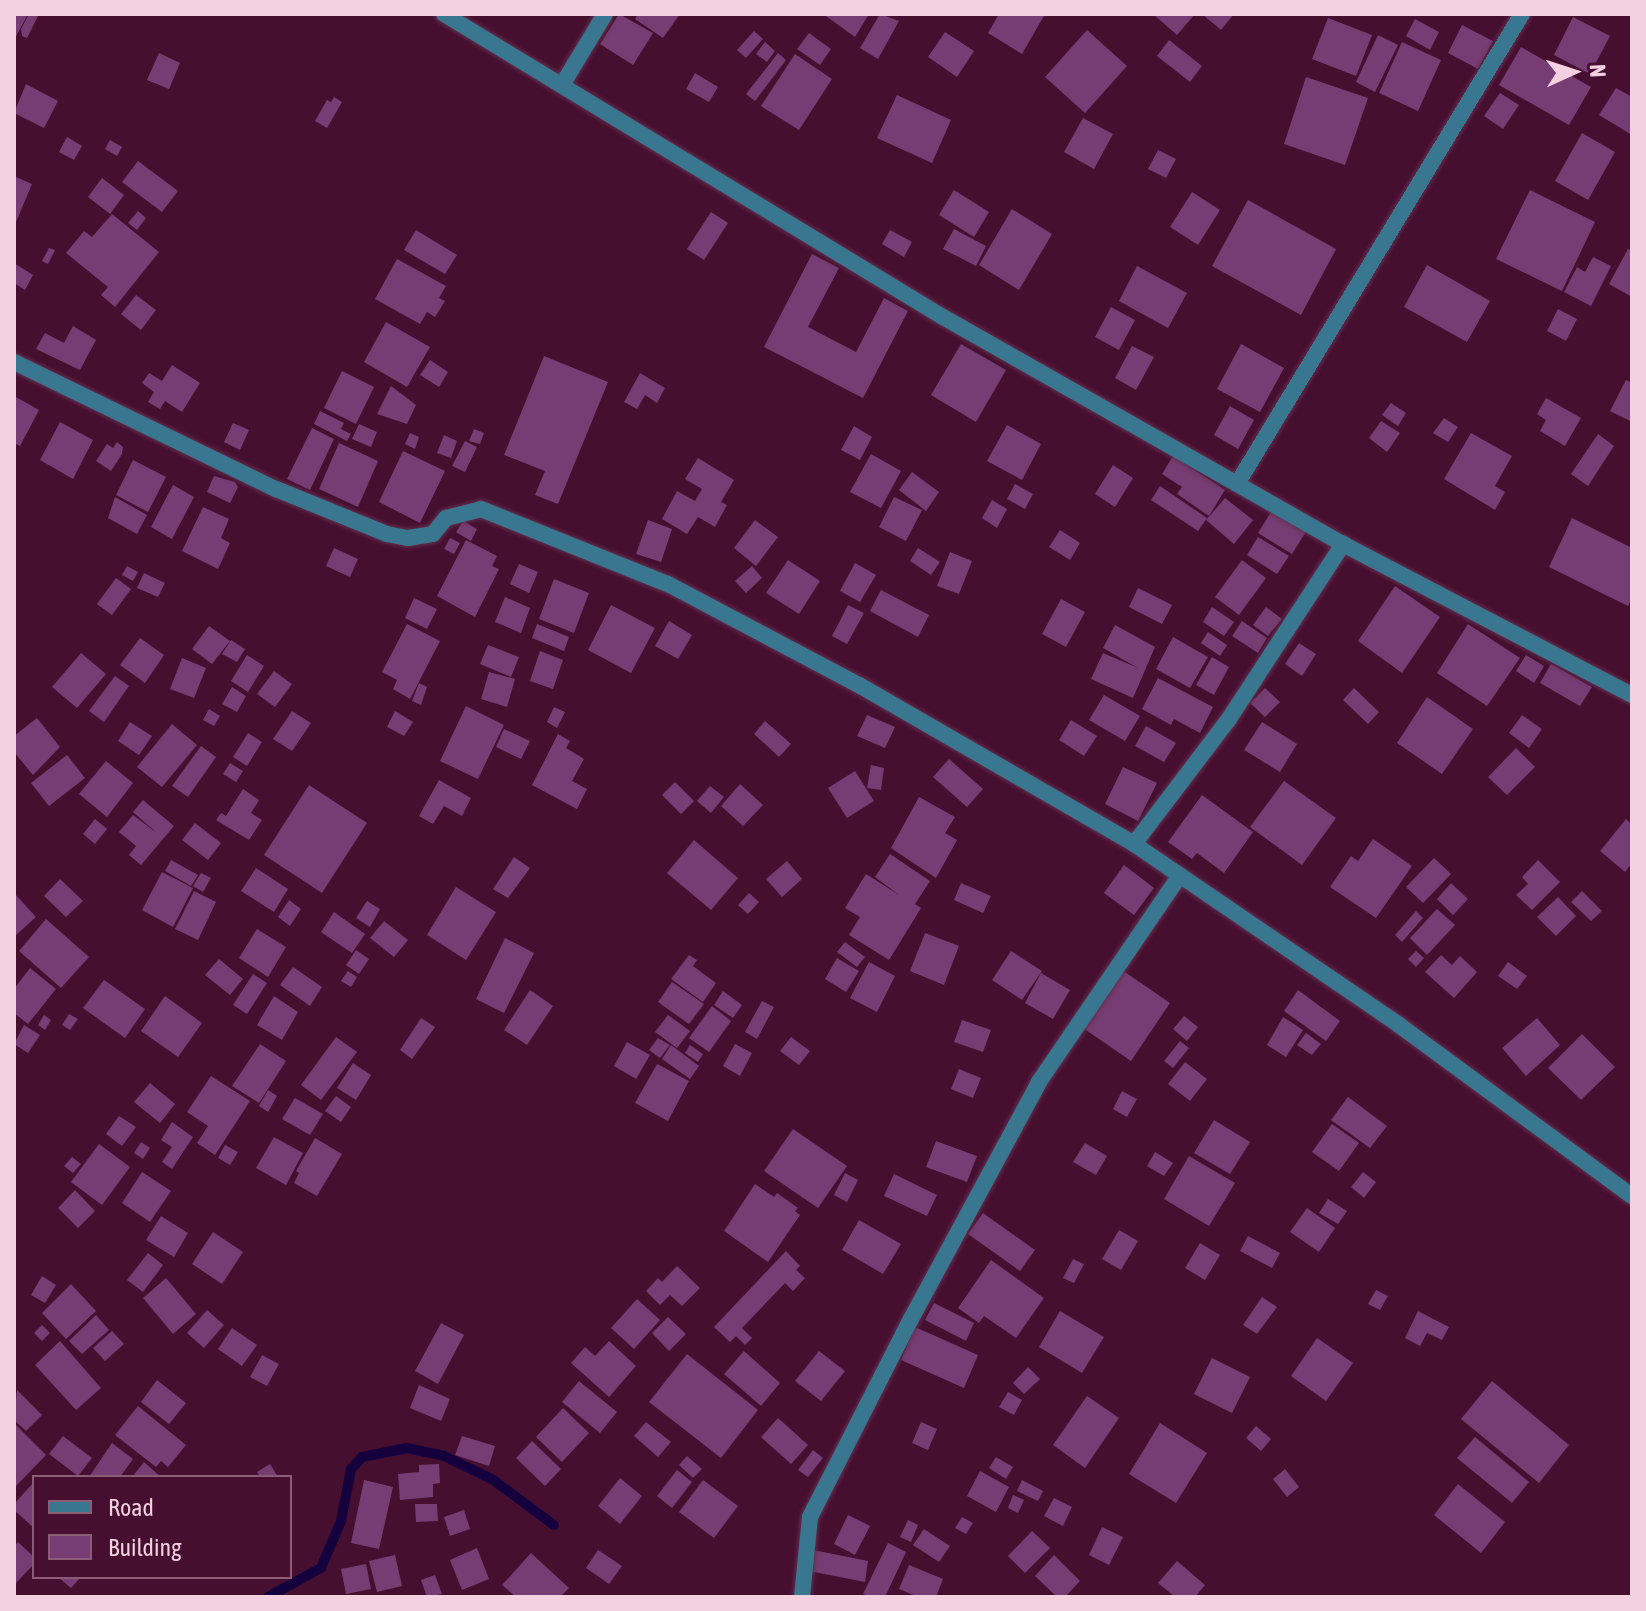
<!DOCTYPE html>
<html>
<head>
<meta charset="utf-8">
<style>
	body { margin:0 }
	#map { position:relative; width:1646px; height:1611px; overflow:hidden; background:#460f30; font-family:"Asap Condensed",sans-serif }
	div>[style] { position:absolute }
	.stream>* { height:10px; margin:-5px; padding:0 5px; transform-origin:5px; border-radius:5px; background:#15003e }
	.building>* { inset:0; background:#753d73 }
	.roads { filter:drop-shadow(0 0 2px #622e4c) drop-shadow(0 0 2px #622e4c) }
	.lane>* { height:16px; margin:-8px; padding:0 8px; transform-origin:8px; border-radius:8px; background:#397791 }
	.street>* { height:16px; margin:-8px; padding:0 8px; transform-origin:8px; border-radius:8px; background:#397791 }
	span { translate:-50% -50%; white-space:nowrap; text-align:center; line-height:1.15; -webkit-text-stroke:7px #460f30; paint-order:stroke }
	.frame { position:absolute; inset:0; border:16px solid #f4d0e1; pointer-events:none }
	.legend { position:absolute; left:32px; top:1475px; width:260px; height:104px; box-sizing:border-box; background:#460f30; border:2px solid #8c5c77; margin:0; padding:10px 14px; list-style:none; font-size:24px; color:#f4d0e1 }
	.legend li { display:flex; align-items:center; gap:16px; height:40px }
	.legend b { width:40px; border:2px solid #8c5c77 }
	.north { position:absolute; left:1534px; top:32px; width:80px; height:80px; -webkit-text-stroke:6px #460f30; paint-order:stroke; rotate:87deg; font-size:22px; font-weight:700; line-height:32px; text-align:center; color:#f4d0e1 }
	.north::after { content:''; display:block; margin:auto; width:28px; height:36px; background:#f4d0e1; clip-path:polygon(50% 0,100% 100%,50% 72%,0 100%) }
</style>
</head>
<body>
<div id="map">
	<div class="stream">
		<i style="left:268px;top:1597px;width:60px;rotate:-28.7deg"></i>
		<i style="left:321px;top:1568px;width:51px;rotate:-66.9deg"></i>
		<i style="left:341px;top:1521px;width:53px;rotate:-79.1deg"></i>
		<i style="left:351px;top:1469px;width:16px;rotate:-47deg"></i>
		<i style="left:362px;top:1457px;width:46px;rotate:-11.3deg"></i>
		<i style="left:407px;top:1448px;width:38px;rotate:12deg"></i>
		<i style="left:444px;top:1456px;width:53px;rotate:25.6deg"></i>
		<i style="left:492px;top:1479px;width:77px;rotate:36.6deg"></i>
	</div>
	<div class="building">
		<i style="clip-path:polygon(14px 14px,28px 14px,14px 40px)"></i>
		<i style="clip-path:polygon(29px 14px,39px 14px,27px 38px,22px 36px,21px 29px)"></i>
		<i style="clip-path:polygon(619px 14px,653px 33px,633px 65px,600px 44px)"></i>
		<i style="clip-path:polygon(638px 14px,680px 14px,663px 38px,635px 19px)"></i>
		<i style="clip-path:polygon(823px 14px,869px 14px,855px 37px)"></i>
		<i style="clip-path:polygon(880px 14px,899px 21px,878px 59px,860px 48px)"></i>
		<i style="clip-path:polygon(999px 14px,1045px 14px,1022px 54px,988px 33px)"></i>
		<i style="clip-path:polygon(1153px 14px,1195px 14px,1177px 35px)"></i>
		<i style="clip-path:polygon(1202px 14px,1234px 14px,1221px 30px)"></i>
		<i style="clip-path:polygon(1573px 17px,1610px 36px,1590px 74px,1554px 55px)"></i>
		<i style="clip-path:polygon(1328px 18px,1372px 35px,1356px 76px,1312px 59px)"></i>
		<i style="clip-path:polygon(1415px 19px,1439px 32px,1430px 50px,1406px 36px)"></i>
		<i style="clip-path:polygon(1462px 25px,1493px 41px,1478px 69px,1448px 53px)"></i>
		<i style="clip-path:polygon(1087px 30px,1127px 66px,1085px 113px,1045px 77px)"></i>
		<i style="clip-path:polygon(754px 31px,763px 39px,746px 58px,737px 50px)"></i>
		<i style="clip-path:polygon(945px 32px,974px 51px,957px 77px,928px 57px)"></i>
		<i style="clip-path:polygon(809px 33px,831px 49px,820px 65px,797px 49px)"></i>
		<i style="clip-path:polygon(1378px 35px,1398px 45px,1375px 92px,1356px 82px)"></i>
		<i style="clip-path:polygon(1169px 40px,1202px 66px,1190px 82px,1157px 56px)"></i>
		<i style="clip-path:polygon(765px 42px,775px 51px,767px 62px,756px 54px)"></i>
		<i style="clip-path:polygon(1402px 42px,1441px 60px,1418px 111px,1379px 93px)"></i>
		<i style="clip-path:polygon(1521px 47px,1591px 87px,1569px 125px,1499px 85px)"></i>
		<i style="clip-path:polygon(159px 53px,180px 63px,169px 89px,147px 80px)"></i>
		<i style="clip-path:polygon(778px 53px,786px 60px,755px 101px,746px 94px)"></i>
		<i style="clip-path:polygon(795px 54px,832px 79px,799px 130px,761px 106px)"></i>
		<i style="clip-path:polygon(695px 73px,718px 87px,709px 102px,686px 89px)"></i>
		<i style="clip-path:polygon(1306px 77px,1368px 98px,1345px 165px,1284px 144px)"></i>
		<i style="clip-path:polygon(26px 84px,58px 101px,44px 128px,14px 113px)"></i>
		<i style="clip-path:polygon(1616px 88px,1632px 97px,1632px 135px,1599px 115px)"></i>
		<i style="clip-path:polygon(1500px 93px,1519px 105px,1503px 129px,1484px 116px)"></i>
		<i style="clip-path:polygon(897px 95px,951px 120px,932px 163px,877px 138px)"></i>
		<i style="clip-path:polygon(334px 97px,342px 102px,327px 128px,315px 121px,327px 100px,331px 102px)"></i>
		<i style="clip-path:polygon(1083px 118px,1113px 134px,1094px 169px,1064px 152px)"></i>
		<i style="clip-path:polygon(1582px 133px,1615px 152px,1588px 200px,1555px 181px)"></i>
		<i style="clip-path:polygon(67px 137px,82px 146px,74px 160px,59px 152px)"></i>
		<i style="clip-path:polygon(110px 140px,122px 147px,117px 156px,105px 149px)"></i>
		<i style="clip-path:polygon(1158px 150px,1176px 159px,1166px 178px,1148px 169px)"></i>
		<i style="clip-path:polygon(138px 161px,178px 191px,162px 212px,122px 182px)"></i>
		<i style="clip-path:polygon(14px 176px,32px 184px,14px 227px)"></i>
		<i style="clip-path:polygon(102px 178px,124px 195px,110px 214px,88px 197px)"></i>
		<i style="clip-path:polygon(954px 190px,989px 212px,974px 237px,939px 215px)"></i>
		<i style="clip-path:polygon(1530px 190px,1595px 222px,1562px 291px,1496px 259px)"></i>
		<i style="clip-path:polygon(1192px 192px,1220px 210px,1198px 245px,1170px 227px)"></i>
		<i style="clip-path:polygon(1248px 200px,1336px 249px,1301px 315px,1212px 266px)"></i>
		<i style="clip-path:polygon(1012px 209px,1052px 234px,1019px 290px,979px 265px)"></i>
		<i style="clip-path:polygon(138px 211px,146px 218px,137px 230px,128px 223px)"></i>
		<i style="clip-path:polygon(711px 212px,728px 223px,704px 260px,687px 249px)"></i>
		<i style="clip-path:polygon(112px 214px,159px 252px,115px 307px,101px 295px,108px 287px,66px 253px,84px 231px,92px 237px)"></i>
		<i style="clip-path:polygon(954px 229px,986px 246px,976px 266px,943px 249px)"></i>
		<i style="clip-path:polygon(416px 230px,457px 255px,445px 274px,404px 250px)"></i>
		<i style="clip-path:polygon(890px 230px,912px 242px,904px 257px,882px 244px)"></i>
		<i style="clip-path:polygon(49px 248px,55px 250px,48px 264px,42px 261px)"></i>
		<i style="clip-path:polygon(1628px 249px,1632px 251px,1632px 297px,1609px 284px)"></i>
		<i style="clip-path:polygon(812px 254px,839px 268px,808px 327px,856px 352px,884px 298px,908px 311px,863px 398px,764px 347px)"></i>
		<i style="clip-path:polygon(1593px 257px,1611px 266px,1591px 306px,1564px 292px,1577px 267px,1585px 272px)"></i>
		<i style="clip-path:polygon(397px 259px,446px 286px,439px 298px,445px 301px,435px 317px,427px 312px,420px 324px,375px 299px)"></i>
		<i style="clip-path:polygon(14px 263px,33px 275px,25px 290px,14px 283px)"></i>
		<i style="clip-path:polygon(1427px 265px,1490px 301px,1467px 342px,1404px 307px)"></i>
		<i style="clip-path:polygon(1137px 266px,1187px 293px,1168px 328px,1119px 301px)"></i>
		<i style="clip-path:polygon(136px 295px,156px 310px,141px 330px,121px 314px)"></i>
		<i style="clip-path:polygon(1111px 307px,1135px 320px,1119px 350px,1095px 337px)"></i>
		<i style="clip-path:polygon(1558px 309px,1577px 319px,1566px 341px,1547px 331px)"></i>
		<i style="clip-path:polygon(386px 322px,430px 347px,407px 387px,364px 362px)"></i>
		<i style="clip-path:polygon(73px 326px,96px 340px,80px 370px,36px 349px,45px 333px,64px 343px)"></i>
		<i style="clip-path:polygon(961px 344px,1006px 370px,976px 422px,931px 395px)"></i>
		<i style="clip-path:polygon(1241px 344px,1284px 368px,1260px 412px,1217px 389px)"></i>
		<i style="clip-path:polygon(1132px 346px,1154px 357px,1136px 390px,1115px 378px)"></i>
		<i style="clip-path:polygon(544px 356px,608px 382px,558px 504px,535px 495px,545px 471px,504px 455px)"></i>
		<i style="clip-path:polygon(430px 360px,448px 372px,439px 387px,420px 375px)"></i>
		<i style="clip-path:polygon(172px 365px,200px 383px,182px 412px,165px 401px,160px 409px,148px 402px,154px 392px,142px 383px,149px 373px,162px 381px)"></i>
		<i style="clip-path:polygon(342px 371px,374px 387px,356px 424px,324px 408px)"></i>
		<i style="clip-path:polygon(640px 373px,665px 388px,657px 403px,645px 395px,637px 409px,624px 402px)"></i>
		<i style="clip-path:polygon(1626px 380px,1632px 383px,1632px 422px,1610px 411px)"></i>
		<i style="clip-path:polygon(391px 386px,416px 405px,407px 424px,377px 414px)"></i>
		<i style="clip-path:polygon(14px 396px,39px 410px,20px 446px,14px 443px)"></i>
		<i style="clip-path:polygon(1546px 398px,1581px 418px,1565px 446px,1540px 431px,1546px 420px,1537px 414px)"></i>
		<i style="clip-path:polygon(1391px 403px,1406px 413px,1398px 426px,1382px 415px)"></i>
		<i style="clip-path:polygon(1230px 406px,1254px 420px,1238px 449px,1214px 435px)"></i>
		<i style="clip-path:polygon(320px 411px,344px 423px,341px 429px,351px 434px,347px 441px,314px 424px)"></i>
		<i style="clip-path:polygon(1444px 418px,1458px 427px,1448px 442px,1433px 433px)"></i>
		<i style="clip-path:polygon(1381px 421px,1400px 433px,1387px 452px,1369px 438px)"></i>
		<i style="clip-path:polygon(60px 422px,93px 440px,73px 479px,40px 460px)"></i>
		<i style="clip-path:polygon(233px 423px,249px 430px,240px 450px,224px 442px)"></i>
		<i style="clip-path:polygon(359px 424px,377px 432px,371px 447px,352px 439px)"></i>
		<i style="clip-path:polygon(1007px 425px,1041px 444px,1022px 480px,987px 461px)"></i>
		<i style="clip-path:polygon(854px 426px,872px 437px,860px 460px,841px 450px)"></i>
		<i style="clip-path:polygon(312px 428px,334px 439px,310px 490px,287px 479px)"></i>
		<i style="clip-path:polygon(474px 429px,484px 433px,480px 444px,469px 441px)"></i>
		<i style="clip-path:polygon(410px 433px,419px 437px,415px 449px,405px 444px)"></i>
		<i style="clip-path:polygon(1471px 433px,1512px 456px,1495px 486px,1505px 492px,1495px 510px,1444px 479px)"></i>
		<i style="clip-path:polygon(1598px 434px,1614px 446px,1588px 486px,1571px 474px)"></i>
		<i style="clip-path:polygon(444px 435px,457px 441px,451px 458px,437px 453px)"></i>
		<i style="clip-path:polygon(465px 441px,477px 447px,465px 472px,452px 466px)"></i>
		<i style="clip-path:polygon(117px 442px,123px 447px,122px 454px,111px 471px,96px 461px,107px 444px,113px 448px)"></i>
		<i style="clip-path:polygon(339px 443px,378px 461px,358px 507px,319px 489px)"></i>
		<i style="clip-path:polygon(403px 451px,445px 471px,420px 523px,379px 502px)"></i>
		<i style="clip-path:polygon(871px 454px,901px 471px,881px 508px,850px 492px)"></i>
		<i style="clip-path:polygon(1173px 456px,1225px 490px,1209px 516px,1177px 494px,1182px 487px,1162px 474px)"></i>
		<i style="clip-path:polygon(698px 458px,734px 480px,721px 502px,727px 505px,715px 527px,698px 517px,687px 534px,662px 519px,677px 491px,695px 501px,702px 489px,685px 479px)"></i>
		<i style="clip-path:polygon(133px 460px,166px 477px,148px 512px,116px 495px)"></i>
		<i style="clip-path:polygon(1113px 465px,1133px 478px,1115px 507px,1095px 494px)"></i>
		<i style="clip-path:polygon(912px 472px,939px 492px,926px 511px,899px 490px)"></i>
		<i style="clip-path:polygon(214px 476px,235px 482px,238px 487px,230px 503px,207px 492px)"></i>
		<i style="clip-path:polygon(1015px 484px,1033px 494px,1025px 509px,1007px 499px)"></i>
		<i style="clip-path:polygon(173px 485px,194px 497px,172px 539px,151px 527px)"></i>
		<i style="clip-path:polygon(1160px 486px,1207px 518px,1198px 531px,1151px 500px)"></i>
		<i style="clip-path:polygon(115px 497px,147px 515px,137px 534px,108px 518px)"></i>
		<i style="clip-path:polygon(894px 497px,922px 510px,906px 541px,879px 527px)"></i>
		<i style="clip-path:polygon(1225px 498px,1253px 520px,1234px 544px,1206px 520px)"></i>
		<i style="clip-path:polygon(992px 500px,1007px 509px,997px 528px,982px 518px)"></i>
		<i style="clip-path:polygon(203px 507px,229px 519px,221px 538px,230px 543px,218px 569px,182px 551px)"></i>
		<i style="clip-path:polygon(1273px 509px,1307px 530px,1292px 554px,1258px 533px)"></i>
		<i style="clip-path:polygon(1572px 518px,1632px 548px,1632px 598px,1628px 606px,1549px 567px)"></i>
		<i style="clip-path:polygon(648px 520px,672px 529px,661px 562px,636px 554px)"></i>
		<i style="clip-path:polygon(755px 520px,778px 537px,756px 566px,734px 548px)"></i>
		<i style="clip-path:polygon(463px 521px,477px 529px,471px 541px,456px 532px)"></i>
		<i style="clip-path:polygon(1060px 530px,1080px 543px,1070px 560px,1049px 547px)"></i>
		<i style="clip-path:polygon(1258px 537px,1289px 556px,1277px 574px,1247px 555px)"></i>
		<i style="clip-path:polygon(450px 538px,460px 543px,454px 554px,444px 549px)"></i>
		<i style="clip-path:polygon(466px 540px,497px 556px,492px 566px,499px 569px,475px 617px,437px 596px)"></i>
		<i style="clip-path:polygon(334px 548px,358px 559px,350px 577px,326px 566px)"></i>
		<i style="clip-path:polygon(918px 548px,940px 562px,931px 575px,910px 561px)"></i>
		<i style="clip-path:polygon(950px 552px,972px 561px,959px 594px,937px 586px)"></i>
		<i style="clip-path:polygon(788px 560px,820px 581px,799px 614px,766px 593px)"></i>
		<i style="clip-path:polygon(1242px 560px,1266px 578px,1239px 615px,1215px 597px)"></i>
		<i style="clip-path:polygon(855px 563px,876px 575px,860px 602px,840px 591px)"></i>
		<i style="clip-path:polygon(519px 564px,538px 572px,529px 593px,510px 584px)"></i>
		<i style="clip-path:polygon(127px 566px,138px 572px,133px 581px,122px 575px)"></i>
		<i style="clip-path:polygon(752px 566px,762px 578px,746px 593px,735px 581px)"></i>
		<i style="clip-path:polygon(144px 573px,165px 583px,158px 597px,137px 588px)"></i>
		<i style="clip-path:polygon(116px 578px,131px 589px,112px 615px,97px 604px)"></i>
		<i style="clip-path:polygon(554px 579px,589px 593px,574px 633px,539px 619px)"></i>
		<i style="clip-path:polygon(1395px 586px,1440px 617px,1402px 673px,1358px 641px)"></i>
		<i style="clip-path:polygon(1138px 588px,1172px 605px,1162px 624px,1129px 607px)"></i>
		<i style="clip-path:polygon(881px 590px,929px 615px,918px 637px,870px 611px)"></i>
		<i style="clip-path:polygon(505px 597px,530px 608px,521px 633px,495px 622px)"></i>
		<i style="clip-path:polygon(414px 598px,437px 609px,427px 629px,405px 618px)"></i>
		<i style="clip-path:polygon(1061px 599px,1085px 612px,1066px 647px,1042px 634px)"></i>
		<i style="clip-path:polygon(611px 605px,655px 628px,631px 673px,588px 650px)"></i>
		<i style="clip-path:polygon(848px 605px,864px 613px,847px 644px,832px 636px)"></i>
		<i style="clip-path:polygon(1212px 607px,1234px 622px,1224px 636px,1203px 622px)"></i>
		<i style="clip-path:polygon(1266px 607px,1282px 619px,1268px 636px,1253px 625px)"></i>
		<i style="clip-path:polygon(669px 621px,692px 635px,678px 659px,655px 646px)"></i>
		<i style="clip-path:polygon(1242px 621px,1267px 638px,1258px 653px,1232px 636px)"></i>
		<i style="clip-path:polygon(407px 624px,440px 641px,410px 699px,393px 689px,397px 680px,382px 672px)"></i>
		<i style="clip-path:polygon(537px 624px,569px 637px,564px 651px,532px 638px)"></i>
		<i style="clip-path:polygon(1468px 624px,1520px 658px,1487px 706px,1437px 673px)"></i>
		<i style="clip-path:polygon(1115px 625px,1155px 647px,1133px 698px,1091px 679px,1103px 653px,1138px 668px,1103px 648px)"></i>
		<i style="clip-path:polygon(209px 626px,230px 641px,212px 664px,192px 649px)"></i>
		<i style="clip-path:polygon(1208px 632px,1227px 645px,1220px 656px,1201px 643px)"></i>
		<i style="clip-path:polygon(1173px 637px,1208px 657px,1190px 688px,1156px 669px)"></i>
		<i style="clip-path:polygon(140px 638px,164px 655px,145px 683px,120px 665px)"></i>
		<i style="clip-path:polygon(231px 640px,245px 649px,237px 662px,222px 654px)"></i>
		<i style="clip-path:polygon(1299px 643px,1316px 654px,1302px 676px,1285px 664px)"></i>
		<i style="clip-path:polygon(488px 645px,519px 657px,511px 677px,480px 664px)"></i>
		<i style="clip-path:polygon(540px 651px,563px 660px,553px 689px,530px 681px)"></i>
		<i style="clip-path:polygon(81px 653px,106px 674px,77px 708px,52px 687px)"></i>
		<i style="clip-path:polygon(247px 655px,264px 666px,248px 692px,231px 681px)"></i>
		<i style="clip-path:polygon(1526px 655px,1544px 666px,1534px 683px,1516px 671px)"></i>
		<i style="clip-path:polygon(1212px 657px,1229px 667px,1214px 695px,1196px 685px)"></i>
		<i style="clip-path:polygon(182px 658px,206px 668px,194px 698px,170px 689px)"></i>
		<i style="clip-path:polygon(1551px 664px,1592px 687px,1580px 706px,1540px 683px)"></i>
		<i style="clip-path:polygon(274px 671px,292px 684px,275px 707px,257px 694px)"></i>
		<i style="clip-path:polygon(489px 672px,515px 679px,507px 707px,481px 699px)"></i>
		<i style="clip-path:polygon(115px 676px,129px 686px,104px 722px,89px 711px)"></i>
		<i style="clip-path:polygon(1158px 678px,1213px 707px,1200px 733px,1174px 719px,1171px 725px,1142px 709px)"></i>
		<i style="clip-path:polygon(419px 683px,427px 687px,421px 705px,412px 701px)"></i>
		<i style="clip-path:polygon(232px 687px,246px 696px,237px 712px,222px 704px)"></i>
		<i style="clip-path:polygon(1265px 688px,1280px 702px,1265px 717px,1250px 703px)"></i>
		<i style="clip-path:polygon(1354px 688px,1379px 712px,1368px 724px,1343px 700px)"></i>
		<i style="clip-path:polygon(1104px 695px,1140px 716px,1125px 741px,1089px 720px)"></i>
		<i style="clip-path:polygon(1427px 697px,1473px 729px,1442px 774px,1397px 743px)"></i>
		<i style="clip-path:polygon(466px 706px,504px 725px,478px 779px,440px 761px)"></i>
		<i style="clip-path:polygon(554px 707px,565px 712px,557px 728px,547px 722px)"></i>
		<i style="clip-path:polygon(209px 709px,220px 716px,214px 726px,203px 720px)"></i>
		<i style="clip-path:polygon(292px 711px,311px 723px,292px 751px,273px 739px)"></i>
		<i style="clip-path:polygon(395px 711px,413px 722px,404px 736px,387px 727px)"></i>
		<i style="clip-path:polygon(867px 715px,895px 727px,885px 748px,857px 736px)"></i>
		<i style="clip-path:polygon(1522px 715px,1542px 729px,1529px 748px,1509px 733px)"></i>
		<i style="clip-path:polygon(37px 718px,60px 747px,33px 775px,14px 752px,14px 736px)"></i>
		<i style="clip-path:polygon(1071px 720px,1097px 736px,1084px 756px,1059px 740px)"></i>
		<i style="clip-path:polygon(765px 721px,791px 744px,779px 757px,754px 734px)"></i>
		<i style="clip-path:polygon(130px 722px,152px 736px,139px 755px,118px 741px)"></i>
		<i style="clip-path:polygon(1262px 722px,1297px 744px,1280px 772px,1244px 750px)"></i>
		<i style="clip-path:polygon(172px 724px,197px 745px,162px 787px,137px 767px)"></i>
		<i style="clip-path:polygon(1146px 726px,1176px 743px,1164px 762px,1135px 746px)"></i>
		<i style="clip-path:polygon(504px 729px,530px 741px,521px 759px,496px 747px)"></i>
		<i style="clip-path:polygon(248px 733px,262px 742px,247px 766px,233px 757px)"></i>
		<i style="clip-path:polygon(558px 734px,570px 741px,566px 748px,584px 759px,572px 781px,587px 789px,577px 809px,532px 785px)"></i>
		<i style="clip-path:polygon(201px 746px,216px 757px,188px 797px,172px 786px)"></i>
		<i style="clip-path:polygon(1516px 748px,1535px 767px,1507px 795px,1488px 777px)"></i>
		<i style="clip-path:polygon(67px 755px,85px 778px,49px 806px,31px 783px)"></i>
		<i style="clip-path:polygon(949px 759px,983px 789px,967px 807px,933px 777px)"></i>
		<i style="clip-path:polygon(106px 761px,133px 783px,107px 817px,79px 794px)"></i>
		<i style="clip-path:polygon(230px 763px,243px 771px,236px 782px,223px 774px)"></i>
		<i style="clip-path:polygon(871px 765px,884px 768px,881px 790px,867px 788px)"></i>
		<i style="clip-path:polygon(1123px 767px,1157px 783px,1138px 821px,1105px 804px)"></i>
		<i style="clip-path:polygon(855px 771px,874px 801px,847px 818px,828px 788px)"></i>
		<i style="clip-path:polygon(439px 780px,471px 798px,462px 816px,444px 806px,433px 824px,419px 816px)"></i>
		<i style="clip-path:polygon(1284px 781px,1336px 818px,1302px 865px,1250px 827px)"></i>
		<i style="clip-path:polygon(675px 782px,694px 801px,681px 814px,662px 795px)"></i>
		<i style="clip-path:polygon(740px 784px,763px 805px,743px 826px,721px 806px)"></i>
		<i style="clip-path:polygon(309px 785px,367px 823px,322px 893px,264px 855px)"></i>
		<i style="clip-path:polygon(710px 786px,724px 797px,711px 813px,697px 801px)"></i>
		<i style="clip-path:polygon(243px 789px,259px 800px,251px 813px,262px 820px,249px 840px,216px 820px,221px 813px,226px 816px)"></i>
		<i style="clip-path:polygon(1202px 795px,1253px 832px,1224px 873px,1197px 853px,1192px 859px,1168px 842px)"></i>
		<i style="clip-path:polygon(919px 797px,955px 817px,945px 833px,957px 840px,936px 878px,891px 848px)"></i>
		<i style="clip-path:polygon(143px 800px,174px 826px,141px 865px,129px 855px,136px 846px,119px 832px,133px 815px,157px 833px,133px 812px)"></i>
		<i style="clip-path:polygon(95px 819px,107px 829px,95px 844px,83px 834px)"></i>
		<i style="clip-path:polygon(1626px 819px,1632px 825px,1632px 863px,1625px 872px,1600px 851px)"></i>
		<i style="clip-path:polygon(195px 823px,221px 843px,208px 860px,182px 840px)"></i>
		<i style="clip-path:polygon(1373px 839px,1412px 866px,1376px 918px,1330px 887px,1351px 856px,1358px 861px)"></i>
		<i style="clip-path:polygon(694px 840px,738px 878px,711px 910px,667px 873px)"></i>
		<i style="clip-path:polygon(890px 854px,930px 881px,915px 904px,921px 908px,889px 960px,849px 935px,860px 917px,845px 908px,866px 874px,899px 895px,875px 877px)"></i>
		<i style="clip-path:polygon(514px 857px,530px 868px,508px 898px,493px 889px)"></i>
		<i style="clip-path:polygon(1434px 858px,1451px 874px,1423px 903px,1406px 887px)"></i>
		<i style="clip-path:polygon(171px 860px,198px 875px,191px 886px,165px 871px)"></i>
		<i style="clip-path:polygon(1538px 860px,1560px 882px,1532px 910px,1516px 895px,1528px 884px,1522px 877px)"></i>
		<i style="clip-path:polygon(787px 861px,802px 879px,782px 897px,766px 879px)"></i>
		<i style="clip-path:polygon(1124px 865px,1154px 888px,1134px 915px,1104px 893px)"></i>
		<i style="clip-path:polygon(256px 868px,288px 889px,274px 912px,241px 891px)"></i>
		<i style="clip-path:polygon(162px 872px,193px 888px,173px 927px,142px 910px)"></i>
		<i style="clip-path:polygon(201px 873px,211px 878px,203px 892px,193px 886px)"></i>
		<i style="clip-path:polygon(60px 879px,83px 901px,66px 917px,44px 896px)"></i>
		<i style="clip-path:polygon(961px 883px,991px 896px,983px 913px,954px 900px)"></i>
		<i style="clip-path:polygon(1451px 883px,1468px 899px,1453px 915px,1437px 899px)"></i>
		<i style="clip-path:polygon(456px 887px,496px 912px,466px 960px,427px 935px)"></i>
		<i style="clip-path:polygon(194px 891px,216px 902px,198px 940px,175px 929px)"></i>
		<i style="clip-path:polygon(1582px 891px,1602px 911px,1591px 921px,1571px 902px)"></i>
		<i style="clip-path:polygon(14px 893px,36px 917px,14px 937px)"></i>
		<i style="clip-path:polygon(749px 893px,759px 902px,748px 914px,738px 905px)"></i>
		<i style="clip-path:polygon(1558px 897px,1576px 916px,1556px 936px,1537px 917px)"></i>
		<i style="clip-path:polygon(289px 900px,301px 909px,290px 926px,278px 917px)"></i>
		<i style="clip-path:polygon(367px 901px,380px 909px,370px 927px,356px 918px)"></i>
		<i style="clip-path:polygon(1437px 909px,1455px 925px,1427px 955px,1410px 938px)"></i>
		<i style="clip-path:polygon(1416px 911px,1423px 918px,1402px 942px,1395px 935px)"></i>
		<i style="clip-path:polygon(334px 912px,365px 934px,352px 953px,321px 932px)"></i>
		<i style="clip-path:polygon(46px 919px,89px 957px,61px 988px,19px 951px)"></i>
		<i style="clip-path:polygon(384px 921px,408px 940px,394px 957px,370px 938px)"></i>
		<i style="clip-path:polygon(257px 929px,286px 947px,268px 977px,239px 958px)"></i>
		<i style="clip-path:polygon(925px 933px,959px 946px,944px 985px,910px 971px)"></i>
		<i style="clip-path:polygon(505px 938px,534px 953px,504px 1013px,476px 999px)"></i>
		<i style="clip-path:polygon(845px 942px,865px 957px,857px 967px,837px 952px)"></i>
		<i style="clip-path:polygon(356px 950px,369px 959px,359px 974px,346px 965px)"></i>
		<i style="clip-path:polygon(1011px 951px,1042px 971px,1022px 1000px,992px 980px)"></i>
		<i style="clip-path:polygon(1416px 951px,1424px 958px,1416px 967px,1408px 959px)"></i>
		<i style="clip-path:polygon(689px 955px,697px 960px,693px 966px,716px 983px,703px 1002px,671px 979px)"></i>
		<i style="clip-path:polygon(1441px 955px,1452px 965px,1460px 956px,1477px 972px,1454px 998px,1425px 972px)"></i>
		<i style="clip-path:polygon(837px 958px,859px 971px,846px 992px,825px 979px)"></i>
		<i style="clip-path:polygon(219px 959px,243px 979px,230px 995px,205px 975px)"></i>
		<i style="clip-path:polygon(869px 962px,895px 976px,877px 1012px,850px 998px)"></i>
		<i style="clip-path:polygon(1508px 962px,1527px 976px,1517px 989px,1498px 976px)"></i>
		<i style="clip-path:polygon(293px 967px,322px 987px,310px 1006px,280px 985px)"></i>
		<i style="clip-path:polygon(30px 968px,56px 989px,28px 1024px,14px 1013px,14px 989px)"></i>
		<i style="clip-path:polygon(1122px 970px,1170px 1003px,1131px 1061px,1083px 1028px)"></i>
		<i style="clip-path:polygon(348px 971px,357px 977px,351px 987px,341px 981px)"></i>
		<i style="clip-path:polygon(1041px 973px,1070px 990px,1053px 1019px,1025px 1003px)"></i>
		<i style="clip-path:polygon(253px 974px,267px 983px,247px 1014px,233px 1005px)"></i>
		<i style="clip-path:polygon(104px 980px,145px 1009px,125px 1038px,83px 1008px)"></i>
		<i style="clip-path:polygon(672px 982px,704px 1004px,689px 1024px,658px 1002px)"></i>
		<i style="clip-path:polygon(530px 990px,553px 1006px,527px 1045px,504px 1030px)"></i>
		<i style="clip-path:polygon(1298px 990px,1340px 1021px,1326px 1041px,1284px 1011px)"></i>
		<i style="clip-path:polygon(723px 991px,742px 1005px,733px 1018px,714px 1005px)"></i>
		<i style="clip-path:polygon(165px 996px,202px 1023px,178px 1057px,141px 1031px)"></i>
		<i style="clip-path:polygon(274px 996px,298px 1012px,282px 1040px,257px 1025px)"></i>
		<i style="clip-path:polygon(762px 1001px,774px 1007px,757px 1039px,745px 1032px)"></i>
		<i style="clip-path:polygon(712px 1006px,731px 1021px,709px 1052px,689px 1038px)"></i>
		<i style="clip-path:polygon(69px 1014px,78px 1019px,70px 1030px,62px 1025px)"></i>
		<i style="clip-path:polygon(44px 1015px,51px 1020px,45px 1030px,38px 1025px)"></i>
		<i style="clip-path:polygon(668px 1015px,690px 1031px,677px 1048px,655px 1032px)"></i>
		<i style="clip-path:polygon(1184px 1016px,1198px 1027px,1187px 1041px,1173px 1029px)"></i>
		<i style="clip-path:polygon(1283px 1017px,1303px 1030px,1286px 1057px,1267px 1045px)"></i>
		<i style="clip-path:polygon(421px 1018px,435px 1027px,412px 1059px,400px 1050px)"></i>
		<i style="clip-path:polygon(1537px 1018px,1560px 1045px,1526px 1076px,1502px 1048px)"></i>
		<i style="clip-path:polygon(962px 1020px,991px 1030px,983px 1052px,954px 1042px)"></i>
		<i style="clip-path:polygon(24px 1025px,40px 1035px,28px 1053px,14px 1044px)"></i>
		<i style="clip-path:polygon(1306px 1033px,1321px 1044px,1312px 1055px,1297px 1045px)"></i>
		<i style="clip-path:polygon(1582px 1034px,1615px 1067px,1581px 1100px,1548px 1068px)"></i>
		<i style="clip-path:polygon(336px 1037px,357px 1052px,321px 1100px,301px 1085px)"></i>
		<i style="clip-path:polygon(791px 1037px,810px 1051px,799px 1065px,780px 1051px)"></i>
		<i style="clip-path:polygon(658px 1038px,670px 1045px,660px 1058px,649px 1050px)"></i>
		<i style="clip-path:polygon(1180px 1041px,1189px 1048px,1173px 1068px,1164px 1061px)"></i>
		<i style="clip-path:polygon(627px 1042px,650px 1055px,636px 1079px,614px 1066px)"></i>
		<i style="clip-path:polygon(260px 1044px,286px 1061px,259px 1103px,232px 1086px)"></i>
		<i style="clip-path:polygon(735px 1044px,752px 1053px,740px 1076px,723px 1066px)"></i>
		<i style="clip-path:polygon(671px 1045px,699px 1066px,690px 1079px,662px 1059px)"></i>
		<i style="clip-path:polygon(690px 1045px,703px 1054px,698px 1062px,685px 1053px)"></i>
		<i style="clip-path:polygon(1185px 1062px,1207px 1079px,1190px 1101px,1168px 1084px)"></i>
		<i style="clip-path:polygon(353px 1063px,371px 1075px,356px 1100px,337px 1088px)"></i>
		<i style="clip-path:polygon(657px 1064px,689px 1081px,668px 1121px,635px 1103px)"></i>
		<i style="clip-path:polygon(959px 1069px,981px 1078px,973px 1098px,951px 1089px)"></i>
		<i style="clip-path:polygon(211px 1076px,250px 1101px,215px 1155px,197px 1143px,208px 1126px,187px 1112px)"></i>
		<i style="clip-path:polygon(150px 1083px,175px 1104px,160px 1123px,134px 1102px)"></i>
		<i style="clip-path:polygon(268px 1090px,277px 1096px,268px 1112px,259px 1106px)"></i>
		<i style="clip-path:polygon(1122px 1091px,1137px 1099px,1127px 1117px,1113px 1109px)"></i>
		<i style="clip-path:polygon(336px 1096px,351px 1107px,341px 1122px,325px 1111px)"></i>
		<i style="clip-path:polygon(1348px 1097px,1387px 1126px,1370px 1148px,1331px 1120px)"></i>
		<i style="clip-path:polygon(295px 1098px,323px 1114px,310px 1135px,282px 1119px)"></i>
		<i style="clip-path:polygon(119px 1116px,136px 1127px,122px 1146px,106px 1134px)"></i>
		<i style="clip-path:polygon(1214px 1120px,1250px 1142px,1230px 1174px,1194px 1153px)"></i>
		<i style="clip-path:polygon(172px 1122px,193px 1137px,172px 1169px,162px 1162px,172px 1147px,161px 1140px)"></i>
		<i style="clip-path:polygon(1332px 1124px,1359px 1143px,1339px 1171px,1312px 1152px)"></i>
		<i style="clip-path:polygon(793px 1129px,847px 1166px,818px 1208px,764px 1171px)"></i>
		<i style="clip-path:polygon(274px 1137px,303px 1153px,286px 1185px,256px 1168px)"></i>
		<i style="clip-path:polygon(315px 1138px,342px 1154px,317px 1196px,294px 1183px,299px 1173px,296px 1171px)"></i>
		<i style="clip-path:polygon(936px 1141px,977px 1156px,967px 1182px,926px 1167px)"></i>
		<i style="clip-path:polygon(141px 1142px,150px 1148px,143px 1159px,134px 1153px)"></i>
		<i style="clip-path:polygon(1085px 1143px,1107px 1156px,1096px 1175px,1073px 1162px)"></i>
		<i style="clip-path:polygon(99px 1144px,130px 1167px,102px 1205px,71px 1182px)"></i>
		<i style="clip-path:polygon(225px 1145px,238px 1152px,230px 1165px,218px 1158px)"></i>
		<i style="clip-path:polygon(1155px 1152px,1173px 1163px,1164px 1176px,1147px 1166px)"></i>
		<i style="clip-path:polygon(1189px 1156px,1235px 1183px,1209px 1226px,1164px 1199px)"></i>
		<i style="clip-path:polygon(72px 1157px,81px 1164px,73px 1173px,64px 1166px)"></i>
		<i style="clip-path:polygon(142px 1172px,171px 1191px,150px 1222px,122px 1203px)"></i>
		<i style="clip-path:polygon(1363px 1172px,1376px 1182px,1364px 1198px,1351px 1187px)"></i>
		<i style="clip-path:polygon(845px 1173px,858px 1180px,847px 1202px,834px 1195px)"></i>
		<i style="clip-path:polygon(894px 1174px,937px 1195px,927px 1216px,884px 1196px)"></i>
		<i style="clip-path:polygon(755px 1184px,774px 1197px,777px 1193px,798px 1208px,795px 1211px,800px 1215px,768px 1262px,724px 1231px)"></i>
		<i style="clip-path:polygon(75px 1190px,95px 1211px,78px 1228px,58px 1208px)"></i>
		<i style="clip-path:polygon(1328px 1199px,1347px 1211px,1338px 1224px,1319px 1213px)"></i>
		<i style="clip-path:polygon(1307px 1208px,1335px 1228px,1319px 1252px,1290px 1232px)"></i>
		<i style="clip-path:polygon(983px 1213px,1035px 1250px,1020px 1271px,968px 1234px)"></i>
		<i style="clip-path:polygon(161px 1216px,188px 1233px,174px 1257px,146px 1240px)"></i>
		<i style="clip-path:polygon(859px 1220px,901px 1244px,883px 1274px,842px 1250px)"></i>
		<i style="clip-path:polygon(1119px 1230px,1138px 1241px,1121px 1270px,1102px 1259px)"></i>
		<i style="clip-path:polygon(213px 1232px,243px 1252px,222px 1284px,192px 1264px)"></i>
		<i style="clip-path:polygon(1248px 1236px,1280px 1253px,1272px 1268px,1240px 1251px)"></i>
		<i style="clip-path:polygon(1200px 1243px,1220px 1255px,1205px 1280px,1185px 1268px)"></i>
		<i style="clip-path:polygon(786px 1251px,800px 1266px,796px 1270px,805px 1278px,793px 1291px,785px 1283px,742px 1328px,752px 1338px,745px 1345px,736px 1336px,730px 1342px,714px 1327px)"></i>
		<i style="clip-path:polygon(148px 1253px,163px 1265px,143px 1292px,127px 1280px)"></i>
		<i style="clip-path:polygon(1073px 1259px,1084px 1264px,1074px 1283px,1063px 1278px)"></i>
		<i style="clip-path:polygon(991px 1260px,1044px 1298px,1016px 1338px,984px 1316px,979px 1323px,958px 1308px)"></i>
		<i style="clip-path:polygon(677px 1266px,700px 1288px,682px 1306px,670px 1295px,660px 1305px,646px 1291px,658px 1278px,662px 1282px)"></i>
		<i style="clip-path:polygon(42px 1276px,56px 1285px,45px 1303px,31px 1295px)"></i>
		<i style="clip-path:polygon(166px 1278px,196px 1314px,173px 1334px,143px 1298px)"></i>
		<i style="clip-path:polygon(71px 1284px,96px 1311px,66px 1339px,42px 1313px)"></i>
		<i style="clip-path:polygon(1376px 1290px,1388px 1296px,1380px 1310px,1368px 1304px)"></i>
		<i style="clip-path:polygon(1262px 1297px,1277px 1307px,1257px 1334px,1243px 1325px)"></i>
		<i style="clip-path:polygon(637px 1299px,660px 1320px,634px 1349px,611px 1328px)"></i>
		<i style="clip-path:polygon(934px 1303px,974px 1323px,966px 1341px,925px 1320px)"></i>
		<i style="clip-path:polygon(207px 1310px,224px 1325px,204px 1348px,187px 1333px)"></i>
		<i style="clip-path:polygon(1060px 1311px,1104px 1337px,1082px 1373px,1039px 1347px)"></i>
		<i style="clip-path:polygon(1418px 1311px,1449px 1327px,1442px 1340px,1427px 1333px,1420px 1346px,1405px 1338px)"></i>
		<i style="clip-path:polygon(96px 1315px,109px 1330px,82px 1354px,69px 1341px)"></i>
		<i style="clip-path:polygon(668px 1317px,686px 1334px,669px 1351px,652px 1333px)"></i>
		<i style="clip-path:polygon(441px 1323px,464px 1335px,438px 1384px,415px 1371px)"></i>
		<i style="clip-path:polygon(42px 1325px,50px 1333px,42px 1341px,34px 1333px)"></i>
		<i style="clip-path:polygon(915px 1327px,978px 1355px,964px 1388px,901px 1360px)"></i>
		<i style="clip-path:polygon(232px 1328px,257px 1345px,242px 1366px,218px 1349px)"></i>
		<i style="clip-path:polygon(112px 1331px,124px 1344px,105px 1361px,93px 1348px)"></i>
		<i style="clip-path:polygon(1317px 1338px,1353px 1363px,1326px 1401px,1291px 1376px)"></i>
		<i style="clip-path:polygon(60px 1341px,101px 1388px,76px 1410px,35px 1365px)"></i>
		<i style="clip-path:polygon(609px 1341px,636px 1366px,609px 1397px,571px 1363px,585px 1347px,595px 1356px)"></i>
		<i style="clip-path:polygon(744px 1351px,780px 1383px,761px 1406px,724px 1374px)"></i>
		<i style="clip-path:polygon(819px 1351px,845px 1371px,821px 1401px,795px 1381px)"></i>
		<i style="clip-path:polygon(687px 1354px,758px 1410px,721px 1458px,649px 1402px)"></i>
		<i style="clip-path:polygon(262px 1355px,279px 1364px,267px 1386px,250px 1377px)"></i>
		<i style="clip-path:polygon(1212px 1358px,1250px 1377px,1232px 1413px,1194px 1394px)"></i>
		<i style="clip-path:polygon(1028px 1367px,1040px 1379px,1024px 1394px,1013px 1383px)"></i>
		<i style="clip-path:polygon(157px 1380px,186px 1403px,169px 1424px,141px 1402px)"></i>
		<i style="clip-path:polygon(579px 1381px,617px 1412px,600px 1433px,562px 1402px)"></i>
		<i style="clip-path:polygon(1492px 1381px,1569px 1445px,1539px 1483px,1461px 1419px)"></i>
		<i style="clip-path:polygon(419px 1385px,450px 1399px,441px 1421px,410px 1408px)"></i>
		<i style="clip-path:polygon(17px 1390px,42px 1415px,26px 1431px,14px 1420px)"></i>
		<i style="clip-path:polygon(1008px 1392px,1022px 1400px,1014px 1415px,999px 1407px)"></i>
		<i style="clip-path:polygon(1087px 1396px,1119px 1418px,1085px 1468px,1053px 1445px)"></i>
		<i style="clip-path:polygon(138px 1406px,186px 1445px,168px 1467px,161px 1461px,156px 1467px,115px 1435px)"></i>
		<i style="clip-path:polygon(563px 1408px,589px 1433px,562px 1462px,536px 1437px)"></i>
		<i style="clip-path:polygon(778px 1418px,808px 1445px,791px 1464px,761px 1437px)"></i>
		<i style="clip-path:polygon(646px 1422px,671px 1442px,658px 1457px,634px 1436px)"></i>
		<i style="clip-path:polygon(921px 1422px,937px 1429px,928px 1450px,912px 1443px)"></i>
		<i style="clip-path:polygon(14px 1423px,46px 1455px,14px 1488px)"></i>
		<i style="clip-path:polygon(1160px 1423px,1207px 1453px,1176px 1503px,1129px 1474px)"></i>
		<i style="clip-path:polygon(1256px 1426px,1271px 1439px,1261px 1451px,1246px 1438px)"></i>
		<i style="clip-path:polygon(63px 1436px,92px 1458px,78px 1476px,49px 1454px)"></i>
		<i style="clip-path:polygon(462px 1436px,495px 1446px,489px 1466px,455px 1455px)"></i>
		<i style="clip-path:polygon(1475px 1437px,1529px 1482px,1512px 1503px,1457px 1458px)"></i>
		<i style="clip-path:polygon(532px 1441px,561px 1469px,545px 1486px,516px 1458px)"></i>
		<i style="clip-path:polygon(112px 1443px,133px 1459px,120px 1477px,89px 1477px)"></i>
		<i style="clip-path:polygon(813px 1450px,823px 1458px,808px 1477px,798px 1470px)"></i>
		<i style="clip-path:polygon(687px 1456px,702px 1469px,693px 1478px,679px 1465px)"></i>
		<i style="clip-path:polygon(996px 1457px,1013px 1467px,1006px 1479px,989px 1468px)"></i>
		<i style="clip-path:polygon(144px 1462px,161px 1477px,132px 1477px)"></i>
		<i style="clip-path:polygon(270px 1464px,278px 1477px,260px 1477px,257px 1472px)"></i>
		<i style="clip-path:polygon(439px 1464px,440px 1483px,433px 1484px,433px 1497px,400px 1500px,398px 1474px,419px 1472px,419px 1465px)"></i>
		<i style="clip-path:polygon(1285px 1469px,1299px 1487px,1287px 1497px,1273px 1479px)"></i>
		<i style="clip-path:polygon(677px 1470px,692px 1482px,672px 1508px,657px 1496px)"></i>
		<i style="clip-path:polygon(980px 1471px,1009px 1487px,996px 1512px,967px 1496px)"></i>
		<i style="clip-path:polygon(620px 1478px,642px 1496px,620px 1524px,598px 1506px)"></i>
		<i style="clip-path:polygon(364px 1480px,393px 1487px,379px 1549px,351px 1543px)"></i>
		<i style="clip-path:polygon(703px 1480px,738px 1506px,714px 1538px,679px 1512px)"></i>
		<i style="clip-path:polygon(1022px 1480px,1043px 1491px,1038px 1501px,1017px 1491px)"></i>
		<i style="clip-path:polygon(34px 1482px,34px 1528px,14px 1510px,14px 1504px)"></i>
		<i style="clip-path:polygon(1458px 1484px,1505px 1522px,1481px 1553px,1434px 1515px)"></i>
		<i style="clip-path:polygon(1013px 1495px,1024px 1500px,1018px 1513px,1008px 1508px)"></i>
		<i style="clip-path:polygon(1054px 1498px,1072px 1507px,1063px 1526px,1044px 1516px)"></i>
		<i style="clip-path:polygon(415px 1504px,437px 1504px,438px 1521px,416px 1522px)"></i>
		<i style="clip-path:polygon(464px 1510px,470px 1529px,450px 1536px,444px 1517px)"></i>
		<i style="clip-path:polygon(848px 1515px,870px 1526px,855px 1555px,834px 1544px)"></i>
		<i style="clip-path:polygon(962px 1517px,973px 1523px,966px 1534px,955px 1528px)"></i>
		<i style="clip-path:polygon(908px 1520px,918px 1525px,911px 1542px,900px 1537px)"></i>
		<i style="clip-path:polygon(1102px 1527px,1123px 1537px,1109px 1565px,1089px 1555px)"></i>
		<i style="clip-path:polygon(924px 1529px,950px 1546px,939px 1562px,913px 1545px)"></i>
		<i style="clip-path:polygon(1032px 1531px,1050px 1548px,1025px 1573px,1008px 1556px)"></i>
		<i style="clip-path:polygon(18px 1542px,34px 1557px,34px 1564px,14px 1585px,14px 1546px)"></i>
		<i style="clip-path:polygon(888px 1543px,906px 1552px,885px 1597px,870px 1597px,863px 1594px)"></i>
		<i style="clip-path:polygon(477px 1548px,489px 1579px,462px 1590px,450px 1560px)"></i>
		<i style="clip-path:polygon(598px 1550px,622px 1566px,609px 1584px,586px 1568px)"></i>
		<i style="clip-path:polygon(813px 1550px,868px 1561px,865px 1582px,809px 1571px)"></i>
		<i style="clip-path:polygon(531px 1553px,569px 1588px,560px 1597px,516px 1597px,502px 1585px)"></i>
		<i style="clip-path:polygon(395px 1555px,402px 1586px,377px 1592px,369px 1561px)"></i>
		<i style="clip-path:polygon(1054px 1555px,1080px 1581px,1065px 1597px,1057px 1597px,1035px 1576px)"></i>
		<i style="clip-path:polygon(1177px 1561px,1205px 1585px,1195px 1597px,1175px 1597px,1158px 1583px)"></i>
		<i style="clip-path:polygon(366px 1564px,371px 1589px,346px 1594px,341px 1569px)"></i>
		<i style="clip-path:polygon(909px 1565px,943px 1579px,936px 1597px,918px 1597px,899px 1589px)"></i>
		<i style="clip-path:polygon(435px 1575px,442px 1594px,427px 1597px,421px 1580px)"></i>
		<i style="clip-path:polygon(58px 1577px,81px 1577px,71px 1588px)"></i>
	</div>
	<div class="roads">
		<div class="lane">
			<i style="left:562px;top:85px;width:83px;rotate:-58.8deg"></i>
		</div>
		<div class="street">
			<i style="left:444px;top:14px;width:584px;rotate:31.27deg"></i>
			<i style="left:943px;top:317px;width:460px;rotate:29.6deg"></i>
			<i style="left:1343px;top:544px;width:326px;rotate:27.6deg"></i>
			<i style="left:14px;top:362px;width:291px;rotate:25.9deg"></i>
			<i style="left:276px;top:489px;width:120px;rotate:22.1deg"></i>
			<i style="left:387px;top:534px;width:21px;rotate:11deg"></i>
			<i style="left:408px;top:538px;width:25px;rotate:-9deg"></i>
			<i style="left:433px;top:534px;width:21px;rotate:-51deg"></i>
			<i style="left:446px;top:518px;width:36px;rotate:-14deg"></i>
			<i style="left:481px;top:509px;width:201px;rotate:21.9deg"></i>
			<i style="left:668px;top:584px;width:216px;rotate:27.9deg"></i>
			<i style="left:859px;top:685px;width:318px;rotate:30deg"></i>
			<i style="left:1134px;top:844px;width:321px;rotate:34.3deg"></i>
			<i style="left:1399px;top:1025px;width:289px;rotate:36.3deg"></i>
			<i style="left:1237px;top:484px;width:550px;rotate:-58.77deg"></i>
			<i style="left:1134px;top:844px;width:157px;rotate:-52.8deg"></i>
			<i style="left:1229px;top:719px;width:209px;rotate:-56.9deg"></i>
			<i style="left:802px;top:1597px;width:80px;rotate:-84.3deg"></i>
			<i style="left:810px;top:1517px;width:222px;rotate:-63deg"></i>
			<i style="left:911px;top:1319px;width:269px;rotate:-61.6deg"></i>
			<i style="left:1039px;top:1082px;width:250px;rotate:-55.7deg"></i>
		</div>
	</div>
	<div class="frame"></div>
	<ul class="legend">
	<li><b style="height:10px;background:#397791"></b>Road</li>
	<li><b style="height:22px;background:#753d73"></b>Building</li>
	</ul>
	<div class="north">N</div>
</div>
</body>
</html>
